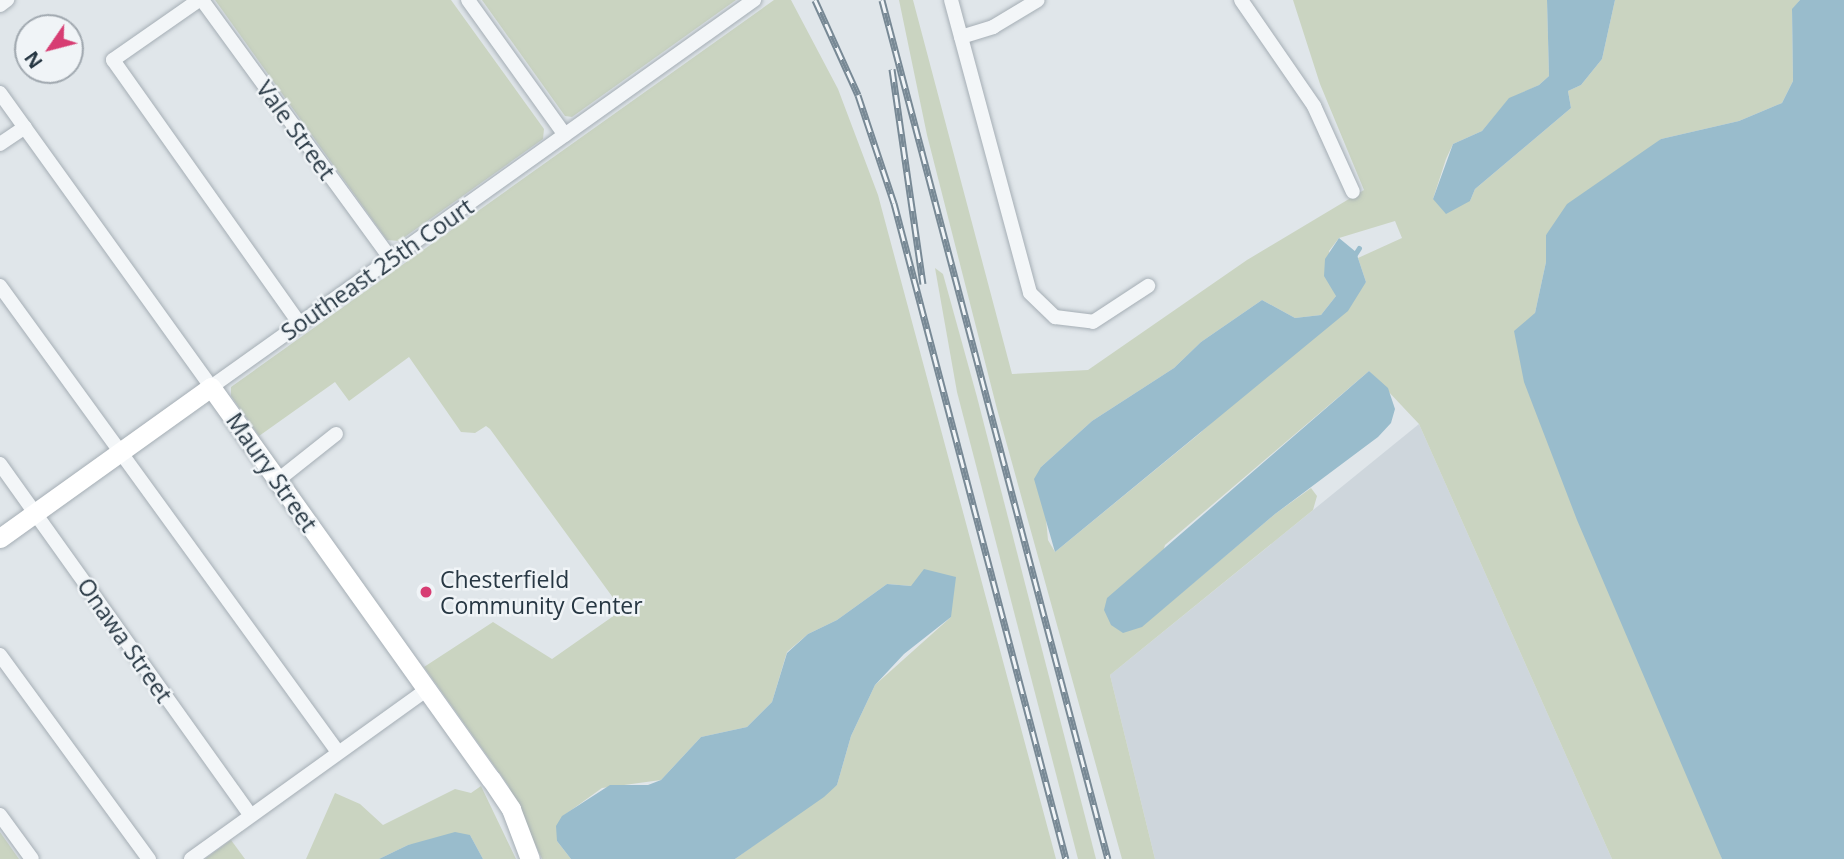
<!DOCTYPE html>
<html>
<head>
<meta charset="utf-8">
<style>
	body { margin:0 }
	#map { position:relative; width:1844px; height:859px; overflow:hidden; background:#e0e6ea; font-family:"Open Sans",sans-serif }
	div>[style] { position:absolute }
	.built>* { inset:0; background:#ced6dc }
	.green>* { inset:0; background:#cad4c1 }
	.water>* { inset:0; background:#99bccc }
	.stream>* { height:4.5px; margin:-2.25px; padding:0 2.25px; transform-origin:2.25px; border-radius:2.25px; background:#99bccc }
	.roads { filter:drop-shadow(0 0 2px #a5aeb5) drop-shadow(0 0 2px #a5aeb5) }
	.minor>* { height:14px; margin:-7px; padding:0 7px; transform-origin:7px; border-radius:7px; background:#f3f6f8 }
	.major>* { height:19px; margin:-9.5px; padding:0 9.5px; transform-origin:9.5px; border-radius:9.5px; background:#fff }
	.rail>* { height:7px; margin-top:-3.5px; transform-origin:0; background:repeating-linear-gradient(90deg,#f0f4f7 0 13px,#788995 0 26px); box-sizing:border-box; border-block:2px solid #788995 }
	.dots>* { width:19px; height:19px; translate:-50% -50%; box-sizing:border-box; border:4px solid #f0f4f7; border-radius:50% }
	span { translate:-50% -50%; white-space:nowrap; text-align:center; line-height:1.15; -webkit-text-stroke:5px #f0f4f7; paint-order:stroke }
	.street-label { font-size:23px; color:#273743 }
	.poi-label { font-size:23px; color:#273743 }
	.left { translate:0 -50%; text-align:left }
	.north { position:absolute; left:14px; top:14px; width:70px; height:70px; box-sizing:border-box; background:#f0f4f7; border:2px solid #a0a8af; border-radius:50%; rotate:235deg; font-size:19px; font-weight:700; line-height:28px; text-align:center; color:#273743 }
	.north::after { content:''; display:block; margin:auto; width:24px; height:32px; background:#d73d73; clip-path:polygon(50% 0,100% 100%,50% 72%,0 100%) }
</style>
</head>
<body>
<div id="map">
	<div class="built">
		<i style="clip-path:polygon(1419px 424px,1612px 859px,1155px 859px,1110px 675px)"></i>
	</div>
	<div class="green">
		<i style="clip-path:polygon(215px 0,451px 0,544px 129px,543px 139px,399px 241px,387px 240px)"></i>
		<i style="clip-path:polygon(482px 0,736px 0,572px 117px,565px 116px)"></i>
		<i style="clip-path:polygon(774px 0,791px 0,838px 89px,878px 195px,1056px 859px,735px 859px,837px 785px,851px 736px,875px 685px,951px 617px,911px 586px,887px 584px,837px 620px,808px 634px,787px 652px,772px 702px,747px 727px,701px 737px,661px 780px,602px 788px,563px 816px,557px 841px,571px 859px,542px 859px,508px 785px,424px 667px,493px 622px,552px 659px,622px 610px,490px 429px,486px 426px,475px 433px,461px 432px,409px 357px,349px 401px,335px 382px,259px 436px,231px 396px,231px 387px)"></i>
		<i style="clip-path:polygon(evenodd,899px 0,913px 0,1012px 374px,1088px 370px,1247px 260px,1364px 190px,1320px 84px,1293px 0,1547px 0,1549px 76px,1539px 85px,1509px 99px,1482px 131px,1453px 144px,1446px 159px,1433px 199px,1470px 201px,1475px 189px,1571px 108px,1568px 91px,1581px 85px,1602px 59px,1615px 0,1800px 0,1792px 10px,1793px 81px,1782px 103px,1739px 121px,1661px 139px,1546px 235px,1546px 262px,1535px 313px,1722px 859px,1612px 859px,1419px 424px,1369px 371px,1165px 545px,1141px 627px,1275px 514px,1311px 488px,1317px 496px,1313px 510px,1110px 675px,1155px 859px,1122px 859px,997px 409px,927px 135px,899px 0,1395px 221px,1402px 238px,1358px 258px,1366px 282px,1199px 434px,1055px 552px,1048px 540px,1041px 467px,1092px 421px,1174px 368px,1201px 342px,1262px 300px,1295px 318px,1321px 315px,1336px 296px,1329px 251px,1339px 238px,1395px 221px)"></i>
		<i style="clip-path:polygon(935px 268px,943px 274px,977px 397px,1096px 859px,1078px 859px,957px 392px)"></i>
		<i style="clip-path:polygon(481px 786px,516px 859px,483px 859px,470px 835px,408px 845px,379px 859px,306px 859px,335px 793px,360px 804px,383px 825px,455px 789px,471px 793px)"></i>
		<i style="clip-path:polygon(0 832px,19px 859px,0 859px)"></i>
		<i style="clip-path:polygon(231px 840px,245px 859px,205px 859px)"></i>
	</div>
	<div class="water">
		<i style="clip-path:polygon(1547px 0,1615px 0,1602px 59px,1581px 85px,1568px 91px,1571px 108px,1475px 189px,1470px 201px,1446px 214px,1433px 199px,1453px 144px,1482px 131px,1509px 98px,1539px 85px,1549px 76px)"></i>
		<i style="clip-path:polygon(1800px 0,1844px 0,1844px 859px,1722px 859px,1577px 520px,1524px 382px,1514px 331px,1535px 313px,1546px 262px,1546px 235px,1567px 204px,1661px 139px,1739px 121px,1782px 103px,1793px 81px,1792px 9px)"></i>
		<i style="clip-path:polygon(1339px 238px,1356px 252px,1366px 282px,1348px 311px,1055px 552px,1034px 479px,1041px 467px,1092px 421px,1174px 368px,1201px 342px,1262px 300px,1295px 318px,1321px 315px,1336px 296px,1324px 276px,1325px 259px)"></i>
		<i style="clip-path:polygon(1369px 371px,1388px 388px,1395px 409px,1391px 423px,1378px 437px,1275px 514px,1142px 627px,1123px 633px,1111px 625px,1104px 610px,1107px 598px)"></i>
		<i style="clip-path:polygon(924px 569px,956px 577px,951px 617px,904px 654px,875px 685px,851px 736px,837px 785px,824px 797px,735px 859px,571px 859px,557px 841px,556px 826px,562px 816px,610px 785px,648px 785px,661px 780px,701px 737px,747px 727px,772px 702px,787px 653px,808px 634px,837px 620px,887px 584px,911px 586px)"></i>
		<i style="clip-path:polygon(455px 832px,470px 835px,483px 859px,379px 859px,408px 845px)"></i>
	</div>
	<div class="stream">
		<i style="left:1354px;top:256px;width:9px;rotate:-58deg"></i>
	</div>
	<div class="roads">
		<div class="minor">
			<i style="left:199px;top:0;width:105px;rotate:145.1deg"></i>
			<i style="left:113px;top:60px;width:324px;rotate:54.7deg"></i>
			<i style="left:202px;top:0;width:321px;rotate:53.9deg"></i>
			<i style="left:468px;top:0;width:166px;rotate:54.3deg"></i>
			<i style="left:951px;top:0;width:303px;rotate:74.9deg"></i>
			<i style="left:1030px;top:293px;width:35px;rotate:44deg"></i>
			<i style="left:1055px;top:317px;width:38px;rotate:7deg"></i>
			<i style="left:1093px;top:322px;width:66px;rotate:-33.2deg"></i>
			<i style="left:1241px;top:0;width:129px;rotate:55.4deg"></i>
			<i style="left:1314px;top:106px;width:94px;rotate:65.6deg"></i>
			<i style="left:0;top:5px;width:9px;rotate:-36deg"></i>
			<i style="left:961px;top:37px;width:34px;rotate:-17deg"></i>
			<i style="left:993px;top:27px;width:52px;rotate:-31deg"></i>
			<i style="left:0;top:93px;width:362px;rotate:54.3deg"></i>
			<i style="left:211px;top:387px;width:667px;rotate:-35.48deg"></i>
			<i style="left:0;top:144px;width:30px;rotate:-34deg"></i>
			<i style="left:0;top:286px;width:576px;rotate:54.05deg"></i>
			<i style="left:0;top:464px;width:431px;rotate:54.5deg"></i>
			<i style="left:278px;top:480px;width:74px;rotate:-38.4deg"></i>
			<i style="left:0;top:655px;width:253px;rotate:53.9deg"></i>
			<i style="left:0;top:815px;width:54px;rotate:54deg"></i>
			<i style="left:191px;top:859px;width:289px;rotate:-35.7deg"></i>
		</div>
		<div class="major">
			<i style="left:0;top:538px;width:259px;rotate:-35.6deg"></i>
			<i style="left:211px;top:387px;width:482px;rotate:54.5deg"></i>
			<i style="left:491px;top:779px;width:36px;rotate:56deg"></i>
			<i style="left:511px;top:809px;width:53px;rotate:69.2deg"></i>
		</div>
	</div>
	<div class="rail">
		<i style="left:815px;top:0;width:104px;rotate:65.6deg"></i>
		<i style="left:858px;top:95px;width:114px;rotate:71.6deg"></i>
		<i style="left:894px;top:203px;width:678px;rotate:75.31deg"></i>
		<i style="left:882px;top:0;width:888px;rotate:75.26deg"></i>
		<i style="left:892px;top:69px;width:217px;rotate:81.8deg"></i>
	</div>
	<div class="dots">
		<i style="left:426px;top:592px;background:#d73d73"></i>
	</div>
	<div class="street-label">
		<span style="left:296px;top:130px;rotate:54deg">Vale Street</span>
		<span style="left:377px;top:269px;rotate:-35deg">Southeast 25th Court</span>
		<span style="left:272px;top:472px;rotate:55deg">Maury Street</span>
		<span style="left:125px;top:640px;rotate:55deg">Onawa Street</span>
	</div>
	<div class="poi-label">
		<span class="left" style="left:440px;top:592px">Chesterfield<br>Community Center</span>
	</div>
	<div class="north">N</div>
</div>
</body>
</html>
